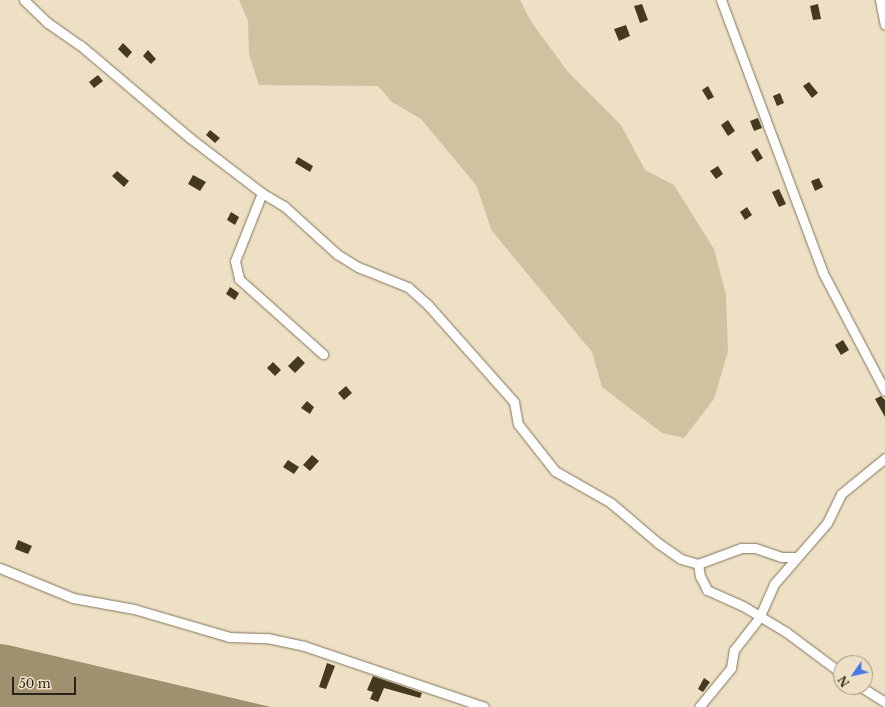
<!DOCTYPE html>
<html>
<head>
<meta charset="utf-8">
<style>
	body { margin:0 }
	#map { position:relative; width:885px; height:707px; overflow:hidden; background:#eee0c4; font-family:"Libre Baskerville",serif }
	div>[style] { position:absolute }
	.green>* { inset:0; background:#d1c1a1 }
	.water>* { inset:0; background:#a1906f }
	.building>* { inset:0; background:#453921 }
	.roads { filter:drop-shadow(0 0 1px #82755c) drop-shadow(0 0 1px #82755c) }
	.street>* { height:9px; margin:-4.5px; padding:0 4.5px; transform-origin:4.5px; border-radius:4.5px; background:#fff }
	span { translate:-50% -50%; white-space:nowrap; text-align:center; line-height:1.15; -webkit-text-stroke:4px #eee0c4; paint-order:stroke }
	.north { position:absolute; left:833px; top:655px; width:40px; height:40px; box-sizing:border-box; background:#eee0c4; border:1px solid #9f947f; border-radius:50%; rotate:236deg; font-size:11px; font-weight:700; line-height:16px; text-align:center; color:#282318 }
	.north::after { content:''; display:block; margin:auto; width:14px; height:18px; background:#4577e8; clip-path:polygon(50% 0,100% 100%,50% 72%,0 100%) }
	.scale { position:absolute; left:12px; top:677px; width:64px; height:18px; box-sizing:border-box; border:2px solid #282318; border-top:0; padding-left:5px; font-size:12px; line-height:14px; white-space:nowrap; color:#282318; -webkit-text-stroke:3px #eee0c4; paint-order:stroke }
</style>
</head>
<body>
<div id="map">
	<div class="green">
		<i style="clip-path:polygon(239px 0,520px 0,530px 20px,568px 72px,621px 125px,645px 170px,674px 185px,714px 249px,726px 295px,728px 351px,714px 399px,684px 438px,662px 433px,602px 387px,592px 352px,492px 231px,476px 185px,421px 119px,392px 102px,378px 86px,259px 85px,249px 54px,248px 21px)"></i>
	</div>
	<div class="water">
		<i style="clip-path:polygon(0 644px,8px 645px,271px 707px,0 707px)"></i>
	</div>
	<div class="building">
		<i style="clip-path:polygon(642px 4px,648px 20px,640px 23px,634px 6px)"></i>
		<i style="clip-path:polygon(818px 4px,821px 19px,813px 20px,810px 6px)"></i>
		<i style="clip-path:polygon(626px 25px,630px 36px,619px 41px,614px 29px)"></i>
		<i style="clip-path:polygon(123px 43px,132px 52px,127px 58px,118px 49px)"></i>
		<i style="clip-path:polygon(148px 50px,156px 59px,151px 64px,143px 56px)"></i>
		<i style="clip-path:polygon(98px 75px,103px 81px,94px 88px,89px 82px)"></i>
		<i style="clip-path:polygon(809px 82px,818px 93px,812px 98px,803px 86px)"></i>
		<i style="clip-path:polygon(708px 86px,714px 97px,708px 100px,702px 90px)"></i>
		<i style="clip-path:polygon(780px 93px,784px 103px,777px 106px,773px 96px)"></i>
		<i style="clip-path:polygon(758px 118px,762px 128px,754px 131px,750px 121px)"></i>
		<i style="clip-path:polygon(728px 120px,735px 131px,728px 136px,721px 125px)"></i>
		<i style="clip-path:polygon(210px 130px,220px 138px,215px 143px,206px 135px)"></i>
		<i style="clip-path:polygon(757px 148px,763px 158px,757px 162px,751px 152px)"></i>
		<i style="clip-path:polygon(298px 157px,313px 166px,310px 172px,295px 163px)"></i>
		<i style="clip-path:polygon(718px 166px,723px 174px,716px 179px,710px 171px)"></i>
		<i style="clip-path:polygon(117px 171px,129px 181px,124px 187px,112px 176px)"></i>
		<i style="clip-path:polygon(193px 175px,206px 182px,200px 191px,188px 184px)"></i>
		<i style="clip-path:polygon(819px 178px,823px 187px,815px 191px,811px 181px)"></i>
		<i style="clip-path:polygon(779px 189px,786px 204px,779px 207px,772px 192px)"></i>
		<i style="clip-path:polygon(747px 207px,752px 215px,745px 220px,740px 212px)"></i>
		<i style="clip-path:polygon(231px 212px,239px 217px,235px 225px,227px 220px)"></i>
		<i style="clip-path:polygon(230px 287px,239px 293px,235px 300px,226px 294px)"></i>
		<i style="clip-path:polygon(843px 340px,849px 350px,841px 355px,835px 345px)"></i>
		<i style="clip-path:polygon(298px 356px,305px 363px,295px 373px,288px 366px)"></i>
		<i style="clip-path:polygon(273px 362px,281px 370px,275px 376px,267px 368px)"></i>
		<i style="clip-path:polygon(346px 386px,352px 393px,344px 400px,338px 393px)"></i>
		<i style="clip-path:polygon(881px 396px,885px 400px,885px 417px,875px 399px)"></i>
		<i style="clip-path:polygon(307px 401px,314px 407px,310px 414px,301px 408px)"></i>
		<i style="clip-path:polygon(312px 455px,319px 461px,310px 471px,303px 465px)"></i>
		<i style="clip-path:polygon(288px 460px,299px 467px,294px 474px,283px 467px)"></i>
		<i style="clip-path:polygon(18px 540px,32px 546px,28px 554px,15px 549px)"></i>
		<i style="clip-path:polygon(327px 663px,335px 666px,326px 689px,319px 687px)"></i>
		<i style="clip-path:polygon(373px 676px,422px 693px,420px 698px,384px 688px,378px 702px,370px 699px,373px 692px,367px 690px)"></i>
		<i style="clip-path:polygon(704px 678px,710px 682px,703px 692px,698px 689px)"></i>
	</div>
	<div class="roads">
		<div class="street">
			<i style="left:24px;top:0;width:33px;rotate:44deg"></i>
			<i style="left:48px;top:23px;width:39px;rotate:35deg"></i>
			<i style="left:80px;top:45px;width:144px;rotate:40.2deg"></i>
			<i style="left:190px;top:138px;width:91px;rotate:37.4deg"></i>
			<i style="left:262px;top:193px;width:73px;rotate:111.7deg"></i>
			<i style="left:235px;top:261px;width:18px;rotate:77deg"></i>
			<i style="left:239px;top:279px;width:113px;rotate:41.8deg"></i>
			<i style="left:721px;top:0;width:291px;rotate:69.5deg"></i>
			<i style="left:823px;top:273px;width:133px;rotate:62.3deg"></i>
			<i style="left:880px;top:0;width:25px;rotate:79deg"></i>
			<i style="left:262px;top:193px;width:26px;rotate:31deg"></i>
			<i style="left:284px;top:206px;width:72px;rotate:42.2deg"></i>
			<i style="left:337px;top:254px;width:25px;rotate:32deg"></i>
			<i style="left:358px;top:267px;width:54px;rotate:21.8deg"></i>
			<i style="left:408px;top:287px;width:27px;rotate:42deg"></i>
			<i style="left:428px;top:305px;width:130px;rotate:48.4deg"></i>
			<i style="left:514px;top:402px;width:22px;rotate:80deg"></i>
			<i style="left:518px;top:424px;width:60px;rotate:51.8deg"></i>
			<i style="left:555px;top:471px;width:64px;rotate:29.7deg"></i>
			<i style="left:611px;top:503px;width:62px;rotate:40.4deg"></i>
			<i style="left:658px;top:543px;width:28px;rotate:35deg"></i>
			<i style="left:681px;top:559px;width:18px;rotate:16deg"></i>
			<i style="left:698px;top:564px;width:46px;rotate:-20.4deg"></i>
			<i style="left:741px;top:548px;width:14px"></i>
			<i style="left:755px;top:548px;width:28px;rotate:19deg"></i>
			<i style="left:781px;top:557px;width:16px"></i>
			<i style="left:698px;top:564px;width:12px;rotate:81deg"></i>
			<i style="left:700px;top:576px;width:16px;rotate:63deg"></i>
			<i style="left:707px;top:590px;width:39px;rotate:24deg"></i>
			<i style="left:743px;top:606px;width:50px;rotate:31.2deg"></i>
			<i style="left:786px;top:632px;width:69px;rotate:36.7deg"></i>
			<i style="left:0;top:568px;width:79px;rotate:22.3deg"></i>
			<i style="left:73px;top:598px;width:62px;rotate:10.2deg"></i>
			<i style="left:134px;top:609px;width:100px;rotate:16.3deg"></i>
			<i style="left:230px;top:637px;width:37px;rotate:2deg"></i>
			<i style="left:267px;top:638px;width:38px;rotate:12deg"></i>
			<i style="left:304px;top:646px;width:190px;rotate:18.7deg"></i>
			<i style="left:861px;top:687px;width:28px;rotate:32deg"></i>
			<i style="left:699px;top:707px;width:50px;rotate:-50.6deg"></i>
			<i style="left:731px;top:668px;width:18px;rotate:-81deg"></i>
			<i style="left:734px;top:650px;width:41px;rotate:-52deg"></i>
			<i style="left:759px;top:618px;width:37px;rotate:-66deg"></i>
			<i style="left:774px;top:584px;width:81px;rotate:-49deg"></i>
			<i style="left:827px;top:523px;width:32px;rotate:-64deg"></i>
			<i style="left:841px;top:494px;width:57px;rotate:-39.3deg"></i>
		</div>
	</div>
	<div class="north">N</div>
	<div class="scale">50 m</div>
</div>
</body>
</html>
